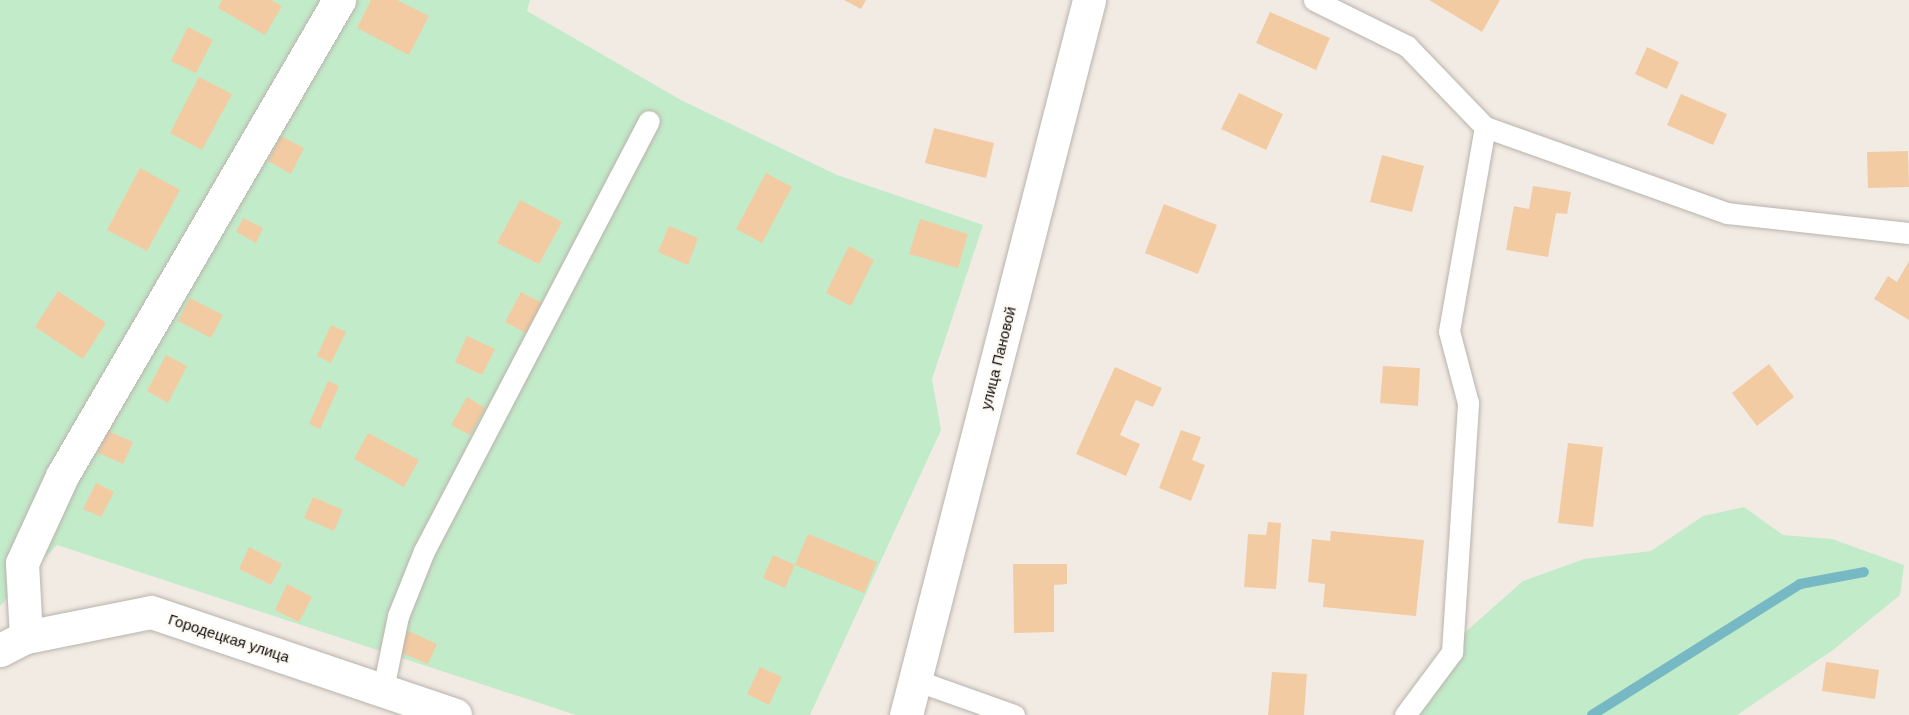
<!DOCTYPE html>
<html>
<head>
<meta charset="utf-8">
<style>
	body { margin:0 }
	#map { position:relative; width:1909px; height:715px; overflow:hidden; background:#f2ebe4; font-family:Arial,sans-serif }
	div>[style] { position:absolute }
	.green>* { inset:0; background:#c2ebc9 }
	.stream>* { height:10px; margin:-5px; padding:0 5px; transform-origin:5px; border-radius:5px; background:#76b9c4 }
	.building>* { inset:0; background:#f3cba3 }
	.roads { filter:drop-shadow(0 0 2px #b9b3ac) drop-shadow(0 0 2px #b9b3ac) }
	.lane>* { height:21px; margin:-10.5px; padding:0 10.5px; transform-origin:10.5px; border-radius:10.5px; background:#fff }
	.street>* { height:33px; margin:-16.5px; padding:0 16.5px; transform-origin:16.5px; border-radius:16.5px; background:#fff }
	span { translate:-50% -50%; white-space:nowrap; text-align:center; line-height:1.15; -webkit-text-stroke:4.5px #fef9f3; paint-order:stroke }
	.street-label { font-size:15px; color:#0e0c0a }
</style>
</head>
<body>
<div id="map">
	<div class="green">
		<i style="clip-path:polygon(0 0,530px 0,527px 11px,681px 100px,837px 175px,983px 225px,932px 379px,941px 430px,810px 715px,576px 715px,57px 545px,0 606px)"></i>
		<i style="clip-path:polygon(1744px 507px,1783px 535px,1832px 539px,1904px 565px,1900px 595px,1833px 650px,1737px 715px,1401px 715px,1462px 635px,1523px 581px,1584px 559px,1651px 551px,1703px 516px)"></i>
	</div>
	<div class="stream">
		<i style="left:1592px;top:715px;width:246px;rotate:-32.2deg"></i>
		<i style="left:1800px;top:584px;width:65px;rotate:-10.6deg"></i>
	</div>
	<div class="building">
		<i style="clip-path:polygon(222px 0,271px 0,282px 6px,265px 35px,218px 8px)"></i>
		<i style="clip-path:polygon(371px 0,397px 0,429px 16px,409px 55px,357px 28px)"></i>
		<i style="clip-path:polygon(844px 0,866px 0,861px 9px)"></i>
		<i style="clip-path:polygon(1429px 0,1500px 0,1482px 32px)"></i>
		<i style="clip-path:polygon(1270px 12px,1330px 38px,1316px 70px,1256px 43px)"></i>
		<i style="clip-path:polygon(188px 27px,213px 40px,196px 73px,171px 61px)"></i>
		<i style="clip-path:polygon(1647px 47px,1679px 62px,1667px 89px,1635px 74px)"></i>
		<i style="clip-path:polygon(199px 77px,232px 94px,202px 150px,170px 133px)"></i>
		<i style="clip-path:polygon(1239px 93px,1283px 114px,1266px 150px,1221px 129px)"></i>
		<i style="clip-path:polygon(1681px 94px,1727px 114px,1713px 145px,1667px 125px)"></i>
		<i style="clip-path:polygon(934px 128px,994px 143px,986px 178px,925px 163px)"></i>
		<i style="clip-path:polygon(281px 136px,304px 148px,291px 174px,268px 161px)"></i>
		<i style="clip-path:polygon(1908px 151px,1909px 187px,1868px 188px,1867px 152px)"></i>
		<i style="clip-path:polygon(1382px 155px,1424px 166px,1412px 212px,1370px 202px)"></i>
		<i style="clip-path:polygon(140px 168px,180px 190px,147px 251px,107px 230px)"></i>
		<i style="clip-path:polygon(766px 173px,792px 187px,762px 243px,736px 229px)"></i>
		<i style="clip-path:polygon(1533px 186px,1571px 192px,1567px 214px,1556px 213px,1548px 257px,1506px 250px,1514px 206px,1529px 209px)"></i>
		<i style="clip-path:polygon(520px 200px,562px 222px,539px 264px,497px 243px)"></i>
		<i style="clip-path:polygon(1164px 204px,1217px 225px,1198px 274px,1145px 253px)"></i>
		<i style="clip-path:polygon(243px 218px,263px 228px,256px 243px,236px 232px)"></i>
		<i style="clip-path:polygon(920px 219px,968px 234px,958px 268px,909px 254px)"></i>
		<i style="clip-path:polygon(669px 226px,698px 238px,688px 265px,658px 252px)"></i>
		<i style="clip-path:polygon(849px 246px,874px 260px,851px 306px,826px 293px)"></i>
		<i style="clip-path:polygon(1909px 261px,1909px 320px,1874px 299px,1888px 276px,1897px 282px)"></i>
		<i style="clip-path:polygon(58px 291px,106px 323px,83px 359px,35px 327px)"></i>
		<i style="clip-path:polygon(521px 292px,542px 303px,526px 333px,505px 322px)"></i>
		<i style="clip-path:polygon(190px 298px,223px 315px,211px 338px,178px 321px)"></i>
		<i style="clip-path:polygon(331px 325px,346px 332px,331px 363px,317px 356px)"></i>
		<i style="clip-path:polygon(467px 336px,495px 349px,482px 375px,455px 362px)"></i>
		<i style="clip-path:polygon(166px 355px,187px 366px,168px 403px,147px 391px)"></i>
		<i style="clip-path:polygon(1769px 364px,1794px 397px,1757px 426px,1732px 393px)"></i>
		<i style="clip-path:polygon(1383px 366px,1420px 368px,1418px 406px,1380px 403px)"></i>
		<i style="clip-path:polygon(1115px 367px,1162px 388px,1153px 407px,1136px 400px,1120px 435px,1140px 444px,1126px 476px,1076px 454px)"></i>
		<i style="clip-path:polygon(328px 381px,339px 386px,320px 429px,309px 424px)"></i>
		<i style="clip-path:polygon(467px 397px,485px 408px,470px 435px,451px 425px)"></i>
		<i style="clip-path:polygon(1181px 430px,1201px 437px,1192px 460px,1205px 465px,1191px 501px,1159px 488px)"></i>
		<i style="clip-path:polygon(108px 431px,133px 442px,123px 464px,98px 453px)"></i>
		<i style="clip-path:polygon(368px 433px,419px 460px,404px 487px,354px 459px)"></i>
		<i style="clip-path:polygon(1568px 443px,1603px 447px,1593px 527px,1558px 523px)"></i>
		<i style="clip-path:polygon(96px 483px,114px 492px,101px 517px,83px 509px)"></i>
		<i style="clip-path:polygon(313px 497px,343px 510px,334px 531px,304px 518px)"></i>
		<i style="clip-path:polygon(1268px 522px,1281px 523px,1276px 589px,1244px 587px,1248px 534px,1266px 535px)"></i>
		<i style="clip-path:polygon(1331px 531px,1424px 540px,1416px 616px,1323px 607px,1325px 584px,1308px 582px,1312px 539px,1330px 541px)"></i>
		<i style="clip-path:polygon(808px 534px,877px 562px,864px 593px,795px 565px,785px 588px,763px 578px,773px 555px,795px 565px)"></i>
		<i style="clip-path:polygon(249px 547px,282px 564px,271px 585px,239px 569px)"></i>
		<i style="clip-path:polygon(1013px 564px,1067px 564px,1067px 584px,1054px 585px,1054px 632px,1014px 633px)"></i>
		<i style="clip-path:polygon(287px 584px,312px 597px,299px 622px,275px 610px)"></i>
		<i style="clip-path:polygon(406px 630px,437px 644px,428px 664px,397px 651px)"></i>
		<i style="clip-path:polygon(1826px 662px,1879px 670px,1875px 699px,1822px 691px)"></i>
		<i style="clip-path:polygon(760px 667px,782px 677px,769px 705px,747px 694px)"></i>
		<i style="clip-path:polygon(1272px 672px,1307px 674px,1304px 715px,1268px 715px)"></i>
	</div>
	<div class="roads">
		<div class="lane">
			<i style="left:1314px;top:0;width:104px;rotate:26.3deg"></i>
			<i style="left:1407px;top:46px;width:112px;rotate:46.1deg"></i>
			<i style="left:1485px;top:127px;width:257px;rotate:19.6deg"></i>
			<i style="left:1727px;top:213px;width:183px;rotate:6.3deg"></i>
			<i style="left:918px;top:681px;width:102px;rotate:19.5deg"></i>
			<i style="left:383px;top:689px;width:75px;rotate:-78.4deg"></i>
			<i style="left:398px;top:616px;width:70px;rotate:-68.2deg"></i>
			<i style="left:424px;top:551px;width:485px;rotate:-62.4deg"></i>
			<i style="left:1405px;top:715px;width:79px;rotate:-53.3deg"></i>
			<i style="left:1452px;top:652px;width:250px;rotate:-86.3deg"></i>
			<i style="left:1468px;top:403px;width:74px;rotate:-104.8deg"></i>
			<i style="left:1449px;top:331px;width:207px;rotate:-80deg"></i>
		</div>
		<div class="street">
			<i style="left:26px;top:637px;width:74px;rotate:-93.1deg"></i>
			<i style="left:22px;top:563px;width:96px;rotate:-65.3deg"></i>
			<i style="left:62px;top:476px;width:551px;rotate:-59.8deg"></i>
			<i style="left:0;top:650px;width:29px;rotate:-27deg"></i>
			<i style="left:26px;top:637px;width:127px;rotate:-11.3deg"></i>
			<i style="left:151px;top:612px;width:321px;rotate:18.7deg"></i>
			<i style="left:906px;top:715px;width:738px;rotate:-75.64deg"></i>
		</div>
	</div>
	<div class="street-label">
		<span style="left:998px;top:358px;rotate:-76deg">улица Пановой</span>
		<span style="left:229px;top:638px;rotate:18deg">Городецкая улица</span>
	</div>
</div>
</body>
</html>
